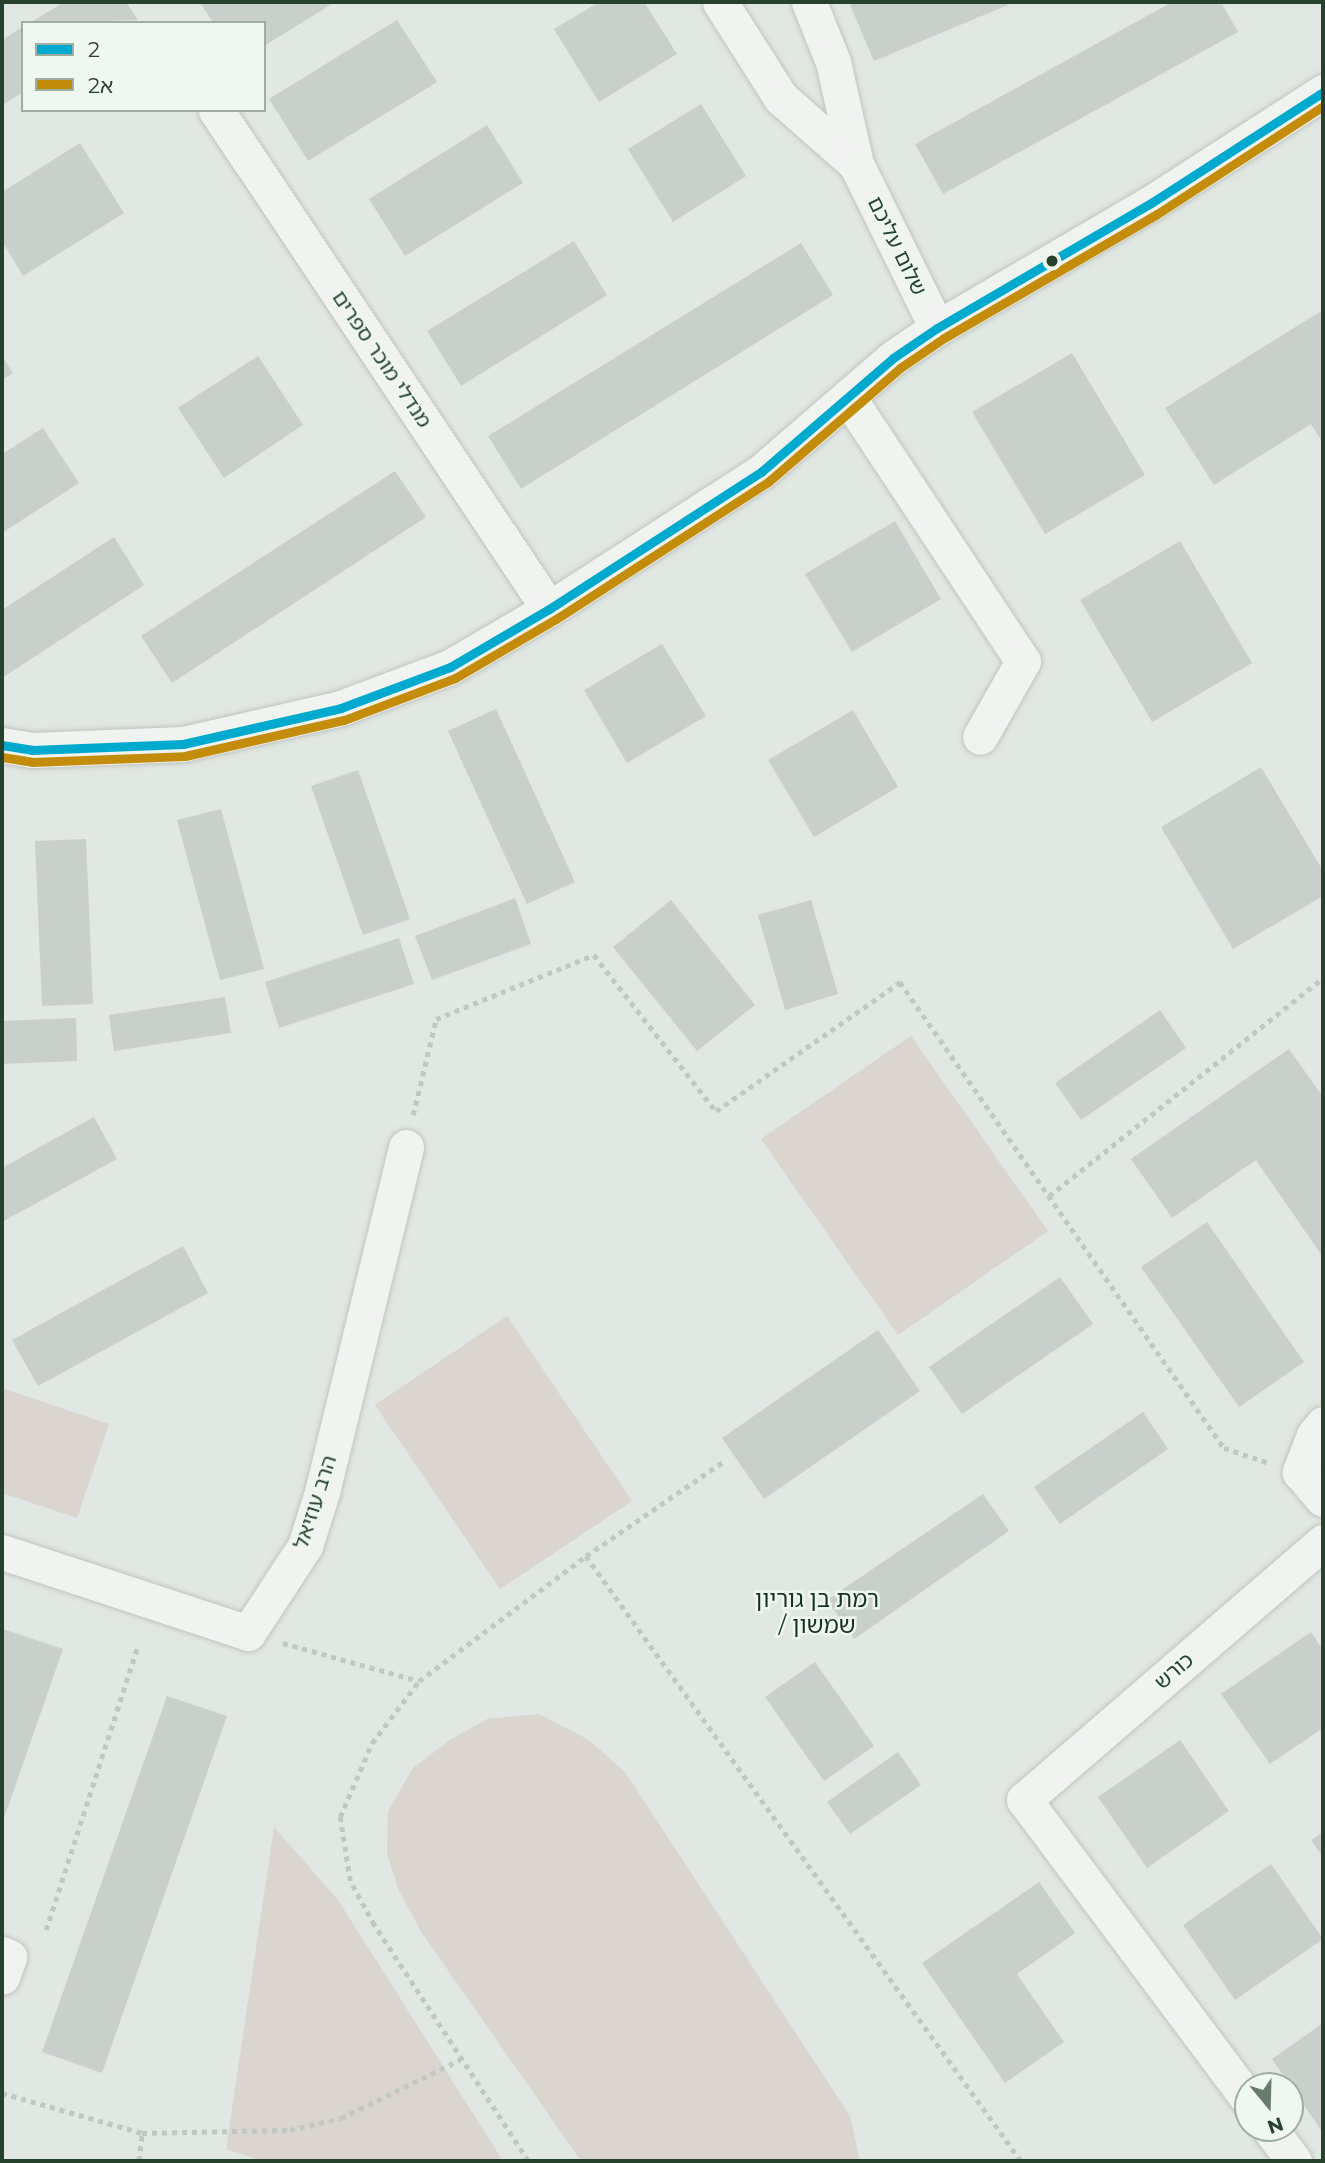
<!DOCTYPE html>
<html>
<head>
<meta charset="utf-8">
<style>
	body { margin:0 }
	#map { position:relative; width:1325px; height:2163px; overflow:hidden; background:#e1e7e2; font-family:Montserrat,"Noto Sans Hebrew",sans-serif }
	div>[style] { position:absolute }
	.green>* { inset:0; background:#dad5ce }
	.building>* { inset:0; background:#c9cfcb }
	.path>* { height:4.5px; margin-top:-2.25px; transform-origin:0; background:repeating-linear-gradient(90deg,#c1c7c3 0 5px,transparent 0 10px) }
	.roads { filter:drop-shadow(0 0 2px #bfc5c0) drop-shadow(0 0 2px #bfc5c0) }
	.minor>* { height:35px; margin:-17.5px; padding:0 17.5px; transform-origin:17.5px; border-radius:17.5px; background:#f1f3f1 }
	.bus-1>* { height:9px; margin:-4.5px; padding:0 4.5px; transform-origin:4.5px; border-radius:4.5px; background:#00a9ce }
	.bus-2>* { height:9px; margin:-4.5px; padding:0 4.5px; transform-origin:4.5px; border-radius:4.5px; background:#c38d0b }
	.dots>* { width:19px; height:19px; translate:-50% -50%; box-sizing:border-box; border:4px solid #eef7f0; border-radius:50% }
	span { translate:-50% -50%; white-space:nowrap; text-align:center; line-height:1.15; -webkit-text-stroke:5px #eef7f0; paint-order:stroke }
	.street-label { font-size:21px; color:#26422d }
	.neighbourhood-label { font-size:23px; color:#183320 }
	.frame { position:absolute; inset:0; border:4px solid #26422d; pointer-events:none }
	.legend { position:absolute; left:21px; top:21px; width:245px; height:91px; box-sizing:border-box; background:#eef7f0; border:2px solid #9eafa2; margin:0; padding:9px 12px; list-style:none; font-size:21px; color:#26422d }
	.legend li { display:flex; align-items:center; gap:14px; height:35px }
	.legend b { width:35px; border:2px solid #9eafa2 }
	.north { position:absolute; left:1234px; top:2072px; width:70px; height:70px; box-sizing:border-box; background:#eef7f0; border:2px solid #9eafa2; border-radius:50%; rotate:161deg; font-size:19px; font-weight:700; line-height:28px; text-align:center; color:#26422d }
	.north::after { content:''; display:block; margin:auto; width:24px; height:32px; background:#677c6c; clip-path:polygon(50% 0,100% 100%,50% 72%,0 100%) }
</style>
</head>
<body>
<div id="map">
	<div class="green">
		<i style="clip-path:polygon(911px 1036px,1048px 1231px,898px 1335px,761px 1139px)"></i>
		<i style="clip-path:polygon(507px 1316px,632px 1501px,500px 1589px,375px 1405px)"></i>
		<i style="clip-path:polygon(2px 1388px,109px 1424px,77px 1518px,2px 1493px)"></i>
		<i style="clip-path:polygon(539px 1714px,589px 1740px,625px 1772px,850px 2116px,860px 2161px,581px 2161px,422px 1933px,399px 1891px,387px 1854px,388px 1811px,413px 1768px,450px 1740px,487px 1719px)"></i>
		<i style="clip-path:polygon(274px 1827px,338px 1900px,503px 2161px,262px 2161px,226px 2149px)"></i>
	</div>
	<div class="building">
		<i style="clip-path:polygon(64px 2px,126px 2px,138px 20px,30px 23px)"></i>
		<i style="clip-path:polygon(200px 2px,335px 2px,264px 46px,264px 23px,213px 23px)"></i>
		<i style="clip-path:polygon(599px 2px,644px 2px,677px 54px,599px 102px,554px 29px)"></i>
		<i style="clip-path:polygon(857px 2px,1015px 2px,874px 61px,850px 5px)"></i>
		<i style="clip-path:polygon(1172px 2px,1221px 2px,1238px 32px,943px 194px,915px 144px)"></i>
		<i style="clip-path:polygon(397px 20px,437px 82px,308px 161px,269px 99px)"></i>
		<i style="clip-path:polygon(23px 27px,23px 92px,2px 105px,2px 40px)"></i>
		<i style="clip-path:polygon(701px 104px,746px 176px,673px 222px,628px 149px)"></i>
		<i style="clip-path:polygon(487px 125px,523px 183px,405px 256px,369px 199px)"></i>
		<i style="clip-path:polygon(80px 143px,124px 213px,23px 276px,2px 241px,2px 192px)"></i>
		<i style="clip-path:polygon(574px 241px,607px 295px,461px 386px,427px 331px)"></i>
		<i style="clip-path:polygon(801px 243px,833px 295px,521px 489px,488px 436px)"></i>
		<i style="clip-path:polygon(1323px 310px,1323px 443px,1311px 424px,1214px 485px,1165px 408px)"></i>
		<i style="clip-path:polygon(1072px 353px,1145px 475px,1045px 534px,972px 412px)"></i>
		<i style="clip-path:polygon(2px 356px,13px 373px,2px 380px)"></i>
		<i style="clip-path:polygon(258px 356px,303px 425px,224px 478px,178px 408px)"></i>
		<i style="clip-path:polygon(43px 428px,79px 483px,2px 533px,2px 454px)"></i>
		<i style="clip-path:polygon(395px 471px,426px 517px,172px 683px,141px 636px)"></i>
		<i style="clip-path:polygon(895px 521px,941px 599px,852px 652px,805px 574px)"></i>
		<i style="clip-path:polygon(114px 537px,144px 585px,2px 678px,2px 610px)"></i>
		<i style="clip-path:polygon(1180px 541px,1252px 663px,1152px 722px,1080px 600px)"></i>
		<i style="clip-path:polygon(662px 644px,706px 716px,627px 763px,584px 690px)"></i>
		<i style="clip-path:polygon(496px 709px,575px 882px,527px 904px,448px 731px)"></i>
		<i style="clip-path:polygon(853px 710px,898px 787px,814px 837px,768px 760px)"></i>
		<i style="clip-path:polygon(1261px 767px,1323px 871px,1323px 896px,1233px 949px,1161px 827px)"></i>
		<i style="clip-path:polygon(358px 770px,410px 919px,363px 935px,311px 786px)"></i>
		<i style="clip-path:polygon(221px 809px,264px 969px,220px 980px,177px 820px)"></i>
		<i style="clip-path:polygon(86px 839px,93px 1004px,42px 1006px,35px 841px)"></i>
		<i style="clip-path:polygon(515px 898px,531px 944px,432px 980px,415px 936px)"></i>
		<i style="clip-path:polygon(671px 900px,755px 1005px,697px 1051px,613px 947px)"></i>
		<i style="clip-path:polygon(811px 900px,838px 994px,785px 1010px,758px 915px)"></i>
		<i style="clip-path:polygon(399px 938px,414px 984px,279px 1028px,265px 982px)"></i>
		<i style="clip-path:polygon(225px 997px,231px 1033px,114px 1051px,109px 1015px)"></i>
		<i style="clip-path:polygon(1160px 1010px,1186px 1048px,1081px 1120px,1055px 1083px)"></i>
		<i style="clip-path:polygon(76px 1018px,77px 1061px,2px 1064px,2px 1021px)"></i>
		<i style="clip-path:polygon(1289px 1049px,1323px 1097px,1323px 1257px,1256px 1160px,1172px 1218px,1131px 1159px)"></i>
		<i style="clip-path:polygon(94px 1117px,117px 1159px,2px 1222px,2px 1168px)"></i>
		<i style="clip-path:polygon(1207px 1222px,1304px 1362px,1239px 1407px,1141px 1267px)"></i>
		<i style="clip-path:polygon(183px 1246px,208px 1293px,38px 1386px,12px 1340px)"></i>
		<i style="clip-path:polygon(1060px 1277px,1093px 1324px,962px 1414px,929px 1367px)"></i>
		<i style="clip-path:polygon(878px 1330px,920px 1391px,764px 1499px,722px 1438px)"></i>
		<i style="clip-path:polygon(1143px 1412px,1168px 1449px,1060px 1524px,1034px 1487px)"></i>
		<i style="clip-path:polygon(983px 1494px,1009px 1531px,854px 1639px,827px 1600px)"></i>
		<i style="clip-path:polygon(3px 1629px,63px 1649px,2px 1824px,2px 1633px)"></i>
		<i style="clip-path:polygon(1311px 1632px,1323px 1650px,1323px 1728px,1270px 1764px,1221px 1694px)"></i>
		<i style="clip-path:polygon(815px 1662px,874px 1746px,824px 1781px,765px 1697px)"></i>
		<i style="clip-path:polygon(167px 1696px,227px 1716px,102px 2073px,42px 2052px)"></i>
		<i style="clip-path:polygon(1180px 1740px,1229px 1811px,1147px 1868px,1098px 1797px)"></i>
		<i style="clip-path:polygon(898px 1752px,921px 1785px,850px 1834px,827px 1802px)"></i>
		<i style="clip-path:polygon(1323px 1832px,1323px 1857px,1311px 1840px)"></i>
		<i style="clip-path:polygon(1271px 1864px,1323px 1939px,1235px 2000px,1183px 1925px)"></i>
		<i style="clip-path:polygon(1039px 1882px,1075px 1933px,1017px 1974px,1064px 2042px,1005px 2083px,922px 1963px)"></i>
		<i style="clip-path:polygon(1323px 2023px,1323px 2133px,1272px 2059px)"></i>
	</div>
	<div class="path">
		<i style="left:413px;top:1115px;width:99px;rotate:-76.5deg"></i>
		<i style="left:436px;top:1019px;width:170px;rotate:-22.1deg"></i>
		<i style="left:594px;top:955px;width:198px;rotate:52deg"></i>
		<i style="left:716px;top:1111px;width:225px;rotate:-35deg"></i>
		<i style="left:900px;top:982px;width:568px;rotate:55.19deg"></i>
		<i style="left:1224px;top:1448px;width:47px;rotate:18.4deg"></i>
		<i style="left:1049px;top:1196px;width:350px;rotate:-38.5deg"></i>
		<i style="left:586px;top:1556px;width:745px;rotate:54.28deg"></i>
		<i style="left:283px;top:1643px;width:141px;rotate:15.6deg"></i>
		<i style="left:46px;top:1930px;width:296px;rotate:-72.1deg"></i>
		<i style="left:2px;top:2093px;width:146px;rotate:15.9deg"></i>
		<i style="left:142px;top:2133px;width:148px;rotate:-1.2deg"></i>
		<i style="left:290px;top:2130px;width:52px;rotate:-13.2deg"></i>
		<i style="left:341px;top:2118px;width:132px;rotate:-26deg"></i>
		<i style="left:139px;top:2161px;width:28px;rotate:-84deg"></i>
		<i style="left:528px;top:2161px;width:282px;rotate:-123.1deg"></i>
		<i style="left:374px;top:1925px;width:50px;rotate:-118.6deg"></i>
		<i style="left:350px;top:1881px;width:65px;rotate:-98.9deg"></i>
		<i style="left:340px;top:1817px;width:81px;rotate:-66.6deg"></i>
		<i style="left:372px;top:1743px;width:78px;rotate:-52.8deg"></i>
		<i style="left:419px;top:1681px;width:209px;rotate:-36.8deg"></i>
		<i style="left:586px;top:1556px;width:166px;rotate:-34.5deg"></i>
	</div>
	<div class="roads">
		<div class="minor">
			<i style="left:720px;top:2px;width:114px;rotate:57.6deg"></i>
			<i style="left:781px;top:98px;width:100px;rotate:41.3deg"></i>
			<i style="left:809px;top:2px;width:65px;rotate:68.2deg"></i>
			<i style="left:833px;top:62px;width:105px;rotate:77.3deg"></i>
			<i style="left:856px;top:164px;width:183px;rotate:63.7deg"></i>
			<i style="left:216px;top:110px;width:600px;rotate:56.28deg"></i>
			<i style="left:848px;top:397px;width:317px;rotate:56.5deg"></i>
			<i style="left:1023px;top:661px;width:87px;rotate:119.5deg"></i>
			<i style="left:2px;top:745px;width:30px;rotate:9deg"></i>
			<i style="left:32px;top:750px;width:151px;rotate:-2.3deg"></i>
			<i style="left:183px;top:744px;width:162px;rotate:-12.8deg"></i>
			<i style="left:341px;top:708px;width:116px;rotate:-20.6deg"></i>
			<i style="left:450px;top:667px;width:115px;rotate:-30.4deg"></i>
			<i style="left:549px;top:609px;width:252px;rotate:-32.9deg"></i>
			<i style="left:761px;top:472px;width:174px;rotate:-40.8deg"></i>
			<i style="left:893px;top:358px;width:53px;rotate:-34.3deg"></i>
			<i style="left:937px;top:328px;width:248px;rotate:-30.3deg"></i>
			<i style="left:1151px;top:203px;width:205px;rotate:-32.8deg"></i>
			<i style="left:1323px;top:1424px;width:14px;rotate:129deg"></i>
			<i style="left:1314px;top:1435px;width:40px;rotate:111deg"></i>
			<i style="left:1300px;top:1472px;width:35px;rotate:50deg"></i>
			<i style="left:2px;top:1552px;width:259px;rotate:18.2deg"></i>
			<i style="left:248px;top:1633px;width:104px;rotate:-56.8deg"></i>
			<i style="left:305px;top:1546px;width:57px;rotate:-72.5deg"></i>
			<i style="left:322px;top:1492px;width:355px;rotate:-76.3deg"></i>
			<i style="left:2px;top:1954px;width:8px;rotate:23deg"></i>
			<i style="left:9px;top:1957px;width:21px;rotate:109deg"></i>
			<i style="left:1248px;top:2099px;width:374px;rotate:-126.8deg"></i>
			<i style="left:1024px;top:1800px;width:395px;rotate:-40.8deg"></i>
			<i style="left:1269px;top:2128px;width:41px;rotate:52.9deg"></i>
		</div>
	</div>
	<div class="bus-1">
		<i style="left:2px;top:745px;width:30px;rotate:9deg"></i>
		<i style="left:32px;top:750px;width:151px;rotate:-2.3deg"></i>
		<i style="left:183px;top:744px;width:162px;rotate:-12.8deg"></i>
		<i style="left:341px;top:708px;width:116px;rotate:-20.6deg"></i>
		<i style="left:450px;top:667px;width:115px;rotate:-30.4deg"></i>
		<i style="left:549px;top:609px;width:252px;rotate:-32.9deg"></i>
		<i style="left:761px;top:472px;width:174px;rotate:-40.8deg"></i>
		<i style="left:893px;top:358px;width:53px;rotate:-34.3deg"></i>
		<i style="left:937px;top:328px;width:248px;rotate:-30.3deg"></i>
		<i style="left:1151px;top:203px;width:205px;rotate:-32.8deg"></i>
	</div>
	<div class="bus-2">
		<i style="left:2px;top:757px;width:30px;rotate:9deg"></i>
		<i style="left:32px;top:762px;width:153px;rotate:-2.2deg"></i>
		<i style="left:185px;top:756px;width:163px;rotate:-12.8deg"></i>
		<i style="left:344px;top:720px;width:119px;rotate:-20.7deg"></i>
		<i style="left:455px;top:678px;width:117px;rotate:-30.3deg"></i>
		<i style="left:556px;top:619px;width:252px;rotate:-32.9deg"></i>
		<i style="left:768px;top:482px;width:174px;rotate:-40.8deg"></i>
		<i style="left:900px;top:368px;width:53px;rotate:-34.3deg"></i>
		<i style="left:944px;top:338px;width:246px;rotate:-30.2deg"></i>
		<i style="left:1157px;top:214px;width:198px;rotate:-33deg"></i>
	</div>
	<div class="dots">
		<i style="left:1052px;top:261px;background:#26422d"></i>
	</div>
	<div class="street-label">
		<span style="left:897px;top:246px;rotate:64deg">שלום עליכם</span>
		<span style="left:382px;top:359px;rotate:56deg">מנדלי מוכר ספרים</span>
		<span style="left:315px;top:1502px;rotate:-72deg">הרב עוזיאל</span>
		<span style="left:1174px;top:1671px;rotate:-41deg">כורש</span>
	</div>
	<div class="neighbourhood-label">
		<span style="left:817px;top:1612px">רמת בן גוריון<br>/ שמשון</span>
	</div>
	<div class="frame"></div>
	<ul class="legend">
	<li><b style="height:9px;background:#00a9ce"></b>2</li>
	<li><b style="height:9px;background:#c38d0b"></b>2א</li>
	</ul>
	<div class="north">N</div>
</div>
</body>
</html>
